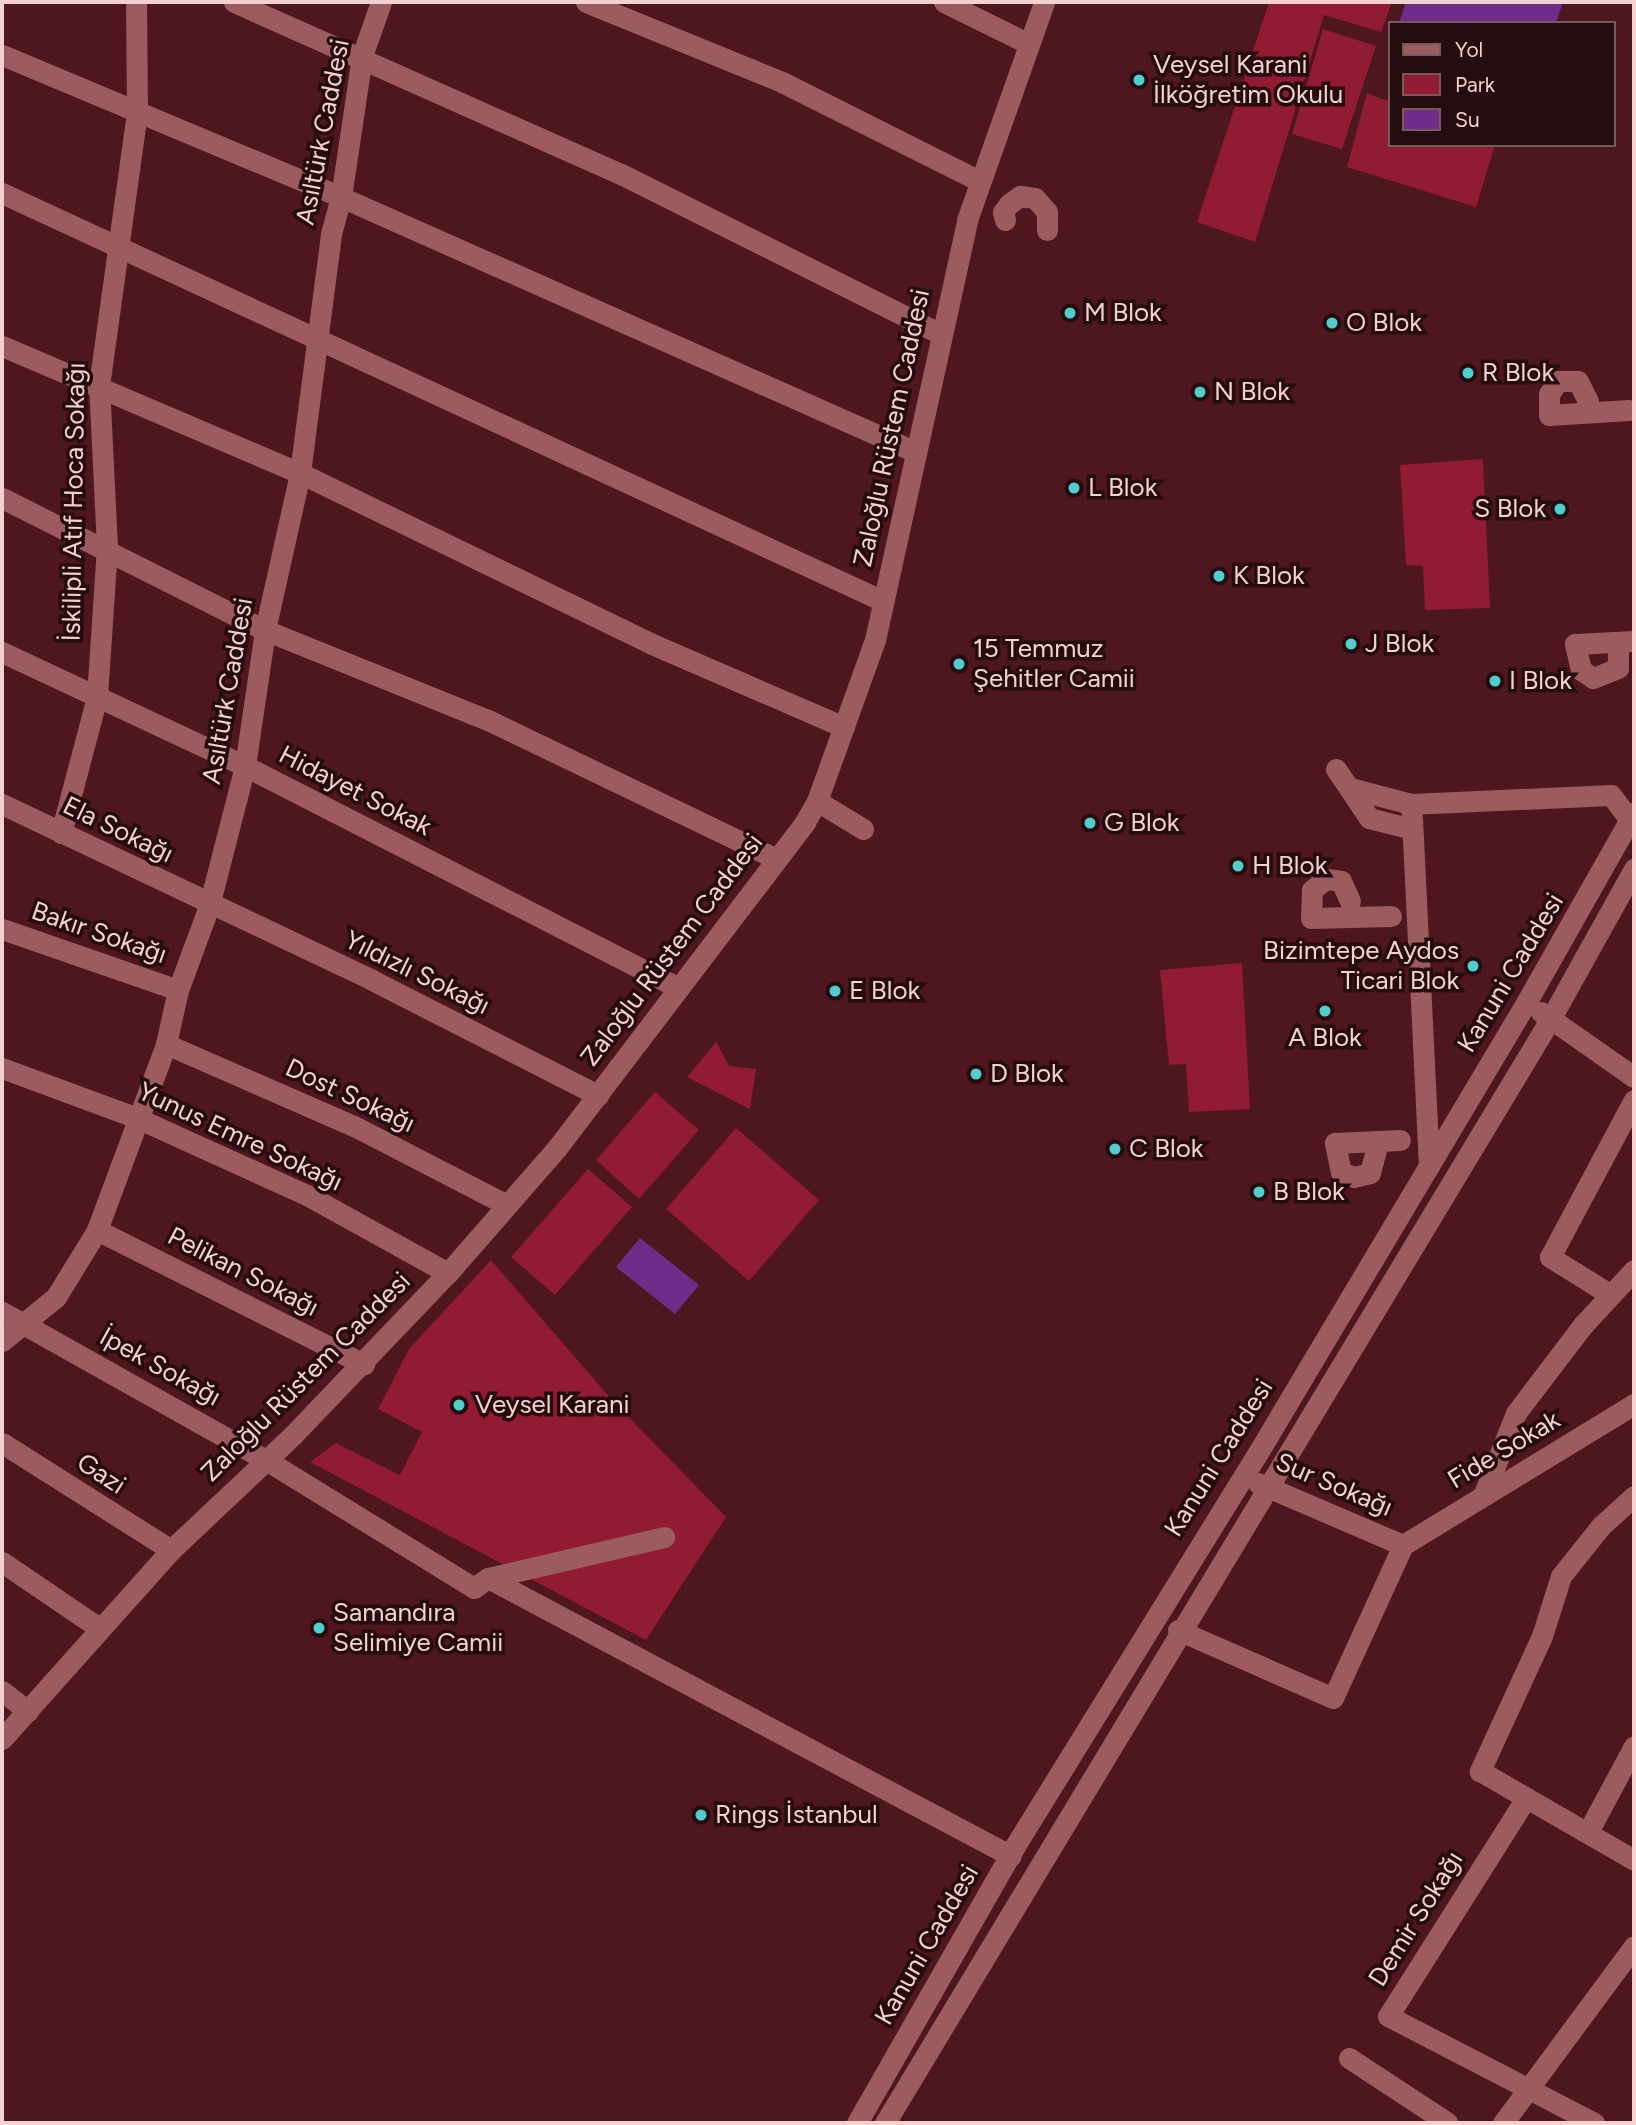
<!DOCTYPE html>
<html>
<head>
<meta charset="utf-8">
<style>
	body { margin:0 }
	#map { position:relative; width:1636px; height:2125px; overflow:hidden; background:#4e161e; font-family:Figtree,sans-serif }
	div>[style] { position:absolute }
	.green>* { inset:0; background:#901b32 }
	.water>* { inset:0; background:#712c8a }
	.minor>* { height:21px; margin:-10.5px; padding:0 10.5px; transform-origin:10.5px; border-radius:10.5px; background:#9b5b5f }
	.dots>* { width:19px; height:19px; translate:-50% -50%; box-sizing:border-box; border:4px solid #250c0e; border-radius:50% }
	span { translate:-50% -50%; white-space:nowrap; text-align:center; line-height:1.15; -webkit-text-stroke:7px #250c0e; paint-order:stroke }
	.poi-label { font-size:26px; color:#f5d0d1 }
	.left { translate:0 -50%; text-align:left }
	.right { translate:-100% -50%; text-align:right }
	.street-label { font-size:26px; color:#f5d0d1 }
	.frame { position:absolute; inset:0; border:4px solid #f5d0d1; pointer-events:none }
	.legend { position:absolute; left:1388px; top:21px; width:228px; height:126px; box-sizing:border-box; background:#250c0e; border:2px solid #785a5c; margin:0; padding:9px 12px; list-style:none; font-size:21px; color:#f5d0d1 }
	.legend li { display:flex; align-items:center; gap:14px; height:35px }
	.legend b { width:35px; border:2px solid #785a5c }
</style>
</head>
<body>
<div id="map">
	<div class="green">
		<i style="clip-path:polygon(1269px 2px,1392px 2px,1381px 32px,1324px 15px,1255px 242px,1197px 222px)"></i>
		<i style="clip-path:polygon(1323px 29px,1376px 46px,1342px 149px,1292px 134px)"></i>
		<i style="clip-path:polygon(1367px 93px,1387px 101px,1389px 94px,1389px 145px,1495px 145px,1476px 207px,1347px 167px)"></i>
		<i style="clip-path:polygon(1483px 459px,1490px 608px,1425px 610px,1423px 566px,1406px 565px,1400px 465px)"></i>
		<i style="clip-path:polygon(1242px 963px,1250px 1109px,1189px 1112px,1186px 1064px,1169px 1065px,1160px 970px)"></i>
		<i style="clip-path:polygon(716px 1042px,729px 1066px,756px 1069px,750px 1109px,687px 1077px)"></i>
		<i style="clip-path:polygon(655px 1092px,699px 1130px,639px 1199px,596px 1160px)"></i>
		<i style="clip-path:polygon(736px 1128px,819px 1200px,749px 1281px,666px 1209px)"></i>
		<i style="clip-path:polygon(588px 1169px,632px 1207px,555px 1295px,511px 1257px)"></i>
		<i style="clip-path:polygon(491px 1260px,612px 1400px,726px 1517px,646px 1640px,310px 1462px,336px 1443px,400px 1475px,422px 1432px,378px 1409px,409px 1349px)"></i>
	</div>
	<div class="water">
		<i style="clip-path:polygon(1406px 2px,1563px 2px,1556px 23px,1399px 23px)"></i>
		<i style="clip-path:polygon(640px 1238px,699px 1285px,675px 1314px,616px 1267px)"></i>
	</div>
	<div class="minor">
		<i style="left:234px;top:2px;width:424px;rotate:24deg"></i>
		<i style="left:621px;top:174px;width:356px;rotate:26.6deg"></i>
		<i style="left:586px;top:2px;width:212px;rotate:22.2deg"></i>
		<i style="left:782px;top:82px;width:219px;rotate:26.6deg"></i>
		<i style="left:944px;top:2px;width:93px;rotate:26.3deg"></i>
		<i style="left:2px;top:55px;width:368px;rotate:22.7deg"></i>
		<i style="left:341px;top:197px;width:629px;rotate:23.92deg"></i>
		<i style="left:2px;top:193px;width:971px;rotate:24.85deg"></i>
		<i style="left:1005px;top:220px;width:8px;rotate:-104deg"></i>
		<i style="left:1003px;top:212px;width:10px;rotate:-53deg"></i>
		<i style="left:1009px;top:204px;width:14px;rotate:-36deg"></i>
		<i style="left:1020px;top:196px;width:15px;rotate:8deg"></i>
		<i style="left:1035px;top:198px;width:18px;rotate:49deg"></i>
		<i style="left:1047px;top:212px;width:18px;rotate:90deg"></i>
		<i style="left:2px;top:346px;width:324px;rotate:23.1deg"></i>
		<i style="left:300px;top:473px;width:391px;rotate:25.9deg"></i>
		<i style="left:652px;top:644px;width:209px;rotate:23.4deg"></i>
		<i style="left:1588px;top:401px;width:22px;rotate:-117deg"></i>
		<i style="left:1578px;top:381px;width:20px;rotate:180deg"></i>
		<i style="left:1558px;top:381px;width:16px;rotate:125deg"></i>
		<i style="left:1549px;top:394px;width:21px;rotate:90deg"></i>
		<i style="left:1549px;top:415px;width:80px;rotate:-3.6deg"></i>
		<i style="left:2px;top:498px;width:294px;rotate:26.7deg"></i>
		<i style="left:265px;top:630px;width:240px;rotate:22deg"></i>
		<i style="left:488px;top:720px;width:318px;rotate:25.7deg"></i>
		<i style="left:1618px;top:650px;width:18px;rotate:90deg"></i>
		<i style="left:1618px;top:668px;width:27px;rotate:158deg"></i>
		<i style="left:1593px;top:678px;width:14px;rotate:-146deg"></i>
		<i style="left:1581px;top:670px;width:27px;rotate:-103deg"></i>
		<i style="left:1575px;top:644px;width:59px;rotate:-2.9deg"></i>
		<i style="left:2px;top:652px;width:268px;rotate:25.1deg"></i>
		<i style="left:245px;top:766px;width:487px;rotate:27.1deg"></i>
		<i style="left:1336px;top:769px;width:59px;rotate:56deg"></i>
		<i style="left:1369px;top:818px;width:44px;rotate:14.3deg"></i>
		<i style="left:1350px;top:788px;width:63px;rotate:14.7deg"></i>
		<i style="left:817px;top:801px;width:54px;rotate:31.3deg"></i>
		<i style="left:2px;top:804px;width:410px;rotate:25.4deg"></i>
		<i style="left:372px;top:980px;width:254px;rotate:27deg"></i>
		<i style="left:61px;top:833px;width:141px;rotate:-75.2deg"></i>
		<i style="left:97px;top:697px;width:150px;rotate:-86.2deg"></i>
		<i style="left:107px;top:547px;width:161px;rotate:-92.8deg"></i>
		<i style="left:99px;top:386px;width:276px;rotate:-82.1deg"></i>
		<i style="left:137px;top:113px;width:111px;rotate:-90.5deg"></i>
		<i style="left:1350px;top:901px;width:22px;rotate:-114deg"></i>
		<i style="left:1341px;top:881px;width:15px;rotate:-172deg"></i>
		<i style="left:1326px;top:879px;width:18px;rotate:142deg"></i>
		<i style="left:1312px;top:890px;width:28px;rotate:92deg"></i>
		<i style="left:1311px;top:918px;width:80px;rotate:-1.4deg"></i>
		<i style="left:2px;top:929px;width:186px;rotate:19.1deg"></i>
		<i style="left:1541px;top:1012px;width:113px;rotate:35deg"></i>
		<i style="left:166px;top:1044px;width:205px;rotate:23.6deg"></i>
		<i style="left:354px;top:1126px;width:172px;rotate:27.3deg"></i>
		<i style="left:2px;top:1068px;width:144px;rotate:20.3deg"></i>
		<i style="left:137px;top:1118px;width:187px;rotate:24.4deg"></i>
		<i style="left:307px;top:1195px;width:161px;rotate:29deg"></i>
		<i style="left:1376px;top:1150px;width:24px;rotate:105deg"></i>
		<i style="left:1370px;top:1173px;width:16px;rotate:166deg"></i>
		<i style="left:1354px;top:1177px;width:14px;rotate:-159deg"></i>
		<i style="left:1341px;top:1172px;width:30px;rotate:-102deg"></i>
		<i style="left:1335px;top:1143px;width:65px;rotate:-2.6deg"></i>
		<i style="left:1429px;top:1166px;width:362px;rotate:-92.8deg"></i>
		<i style="left:1411px;top:804px;width:200px;rotate:-2.6deg"></i>
		<i style="left:1611px;top:795px;width:38px;rotate:53deg"></i>
		<i style="left:97px;top:1230px;width:299px;rotate:26.7deg"></i>
		<i style="left:1611px;top:1295px;width:72px;rotate:-148.1deg"></i>
		<i style="left:1550px;top:1257px;width:178px;rotate:-61.9deg"></i>
		<i style="left:2px;top:1312px;width:303px;rotate:29.3deg"></i>
		<i style="left:266px;top:1460px;width:244px;rotate:31.6deg"></i>
		<i style="left:474px;top:1588px;width:17px;rotate:-36deg"></i>
		<i style="left:488px;top:1578px;width:592px;rotate:27.99deg"></i>
		<i style="left:2px;top:1341px;width:70px;rotate:-39.2deg"></i>
		<i style="left:56px;top:1297px;width:79px;rotate:-58.5deg"></i>
		<i style="left:97px;top:1230px;width:198px;rotate:-69.6deg"></i>
		<i style="left:166px;top:1044px;width:55px;rotate:-77.5deg"></i>
		<i style="left:178px;top:990px;width:90px;rotate:-69.7deg"></i>
		<i style="left:209px;top:906px;width:145px;rotate:-75.6deg"></i>
		<i style="left:245px;top:766px;width:137px;rotate:-81.6deg"></i>
		<i style="left:265px;top:630px;width:161px;rotate:-77.4deg"></i>
		<i style="left:300px;top:473px;width:241px;rotate:-82.6deg"></i>
		<i style="left:331px;top:234px;width:38px;rotate:-75deg"></i>
		<i style="left:341px;top:197px;width:143px;rotate:-81.5deg"></i>
		<i style="left:362px;top:56px;width:57px;rotate:-70.6deg"></i>
		<i style="left:2px;top:1443px;width:200px;rotate:32.3deg"></i>
		<i style="left:1258px;top:1483px;width:158px;rotate:23.2deg"></i>
		<i style="left:1483px;top:1496px;width:89px;rotate:-68.3deg"></i>
		<i style="left:1516px;top:1413px;width:111px;rotate:-52.7deg"></i>
		<i style="left:1583px;top:1325px;width:75px;rotate:-47.2deg"></i>
		<i style="left:1634px;top:1496px;width:45px;rotate:137.7deg"></i>
		<i style="left:1601px;top:1526px;width:64px;rotate:128.7deg"></i>
		<i style="left:1561px;top:1576px;width:63px;rotate:107.6deg"></i>
		<i style="left:1542px;top:1636px;width:149px;rotate:114.7deg"></i>
		<i style="left:1480px;top:1771px;width:178px;rotate:30deg"></i>
		<i style="left:1403px;top:1545px;width:271px;rotate:-31.4deg"></i>
		<i style="left:2px;top:1562px;width:117px;rotate:34.2deg"></i>
		<i style="left:488px;top:1578px;width:181px;rotate:-13.1deg"></i>
		<i style="left:1178px;top:1630px;width:169px;rotate:23.7deg"></i>
		<i style="left:1333px;top:1698px;width:168px;rotate:-65.4deg"></i>
		<i style="left:2px;top:1691px;width:33px;rotate:38deg"></i>
		<i style="left:2px;top:1739px;width:254px;rotate:-48.2deg"></i>
		<i style="left:171px;top:1550px;width:166px;rotate:-43.3deg"></i>
		<i style="left:292px;top:1436px;width:226px;rotate:-46.3deg"></i>
		<i style="left:448px;top:1273px;width:166px;rotate:-48.9deg"></i>
		<i style="left:557px;top:1148px;width:410px;rotate:-52.7deg"></i>
		<i style="left:805px;top:822px;width:24px;rotate:-60deg"></i>
		<i style="left:817px;top:801px;width:171px;rotate:-70.2deg"></i>
		<i style="left:875px;top:640px;width:430px;rotate:-77.6deg"></i>
		<i style="left:967px;top:220px;width:231px;rotate:-70.5deg"></i>
		<i style="left:1526px;top:1798px;width:258px;rotate:122.3deg"></i>
		<i style="left:1388px;top:2016px;width:232px;rotate:27.4deg"></i>
		<i style="left:1589px;top:1830px;width:95px;rotate:-61.8deg"></i>
		<i style="left:1349px;top:2058px;width:118px;rotate:33.3deg"></i>
		<i style="left:857px;top:2123px;width:319px;rotate:-60.3deg"></i>
		<i style="left:1015px;top:1846px;width:464px;rotate:-58.3deg"></i>
		<i style="left:1259px;top:1451px;width:522px;rotate:-59.21deg"></i>
		<i style="left:1526px;top:1003px;width:219px;rotate:-60.5deg"></i>
		<i style="left:885px;top:2123px;width:1290px;rotate:-58.92deg"></i>
		<i style="left:1551px;top:1018px;width:171px;rotate:-60.9deg"></i>
		<i style="left:1503px;top:2123px;width:220px;rotate:-53.5deg"></i>
	</div>
	<div class="dots">
		<i style="left:1139px;top:80px;background:#52cdce"></i>
		<i style="left:1070px;top:313px;background:#52cdce"></i>
		<i style="left:1332px;top:323px;background:#52cdce"></i>
		<i style="left:1468px;top:373px;background:#52cdce"></i>
		<i style="left:1200px;top:392px;background:#52cdce"></i>
		<i style="left:1074px;top:488px;background:#52cdce"></i>
		<i style="left:1560px;top:509px;background:#52cdce"></i>
		<i style="left:1219px;top:576px;background:#52cdce"></i>
		<i style="left:1351px;top:644px;background:#52cdce"></i>
		<i style="left:959px;top:664px;background:#52cdce"></i>
		<i style="left:1495px;top:681px;background:#52cdce"></i>
		<i style="left:1090px;top:823px;background:#52cdce"></i>
		<i style="left:1238px;top:866px;background:#52cdce"></i>
		<i style="left:1473px;top:966px;background:#52cdce"></i>
		<i style="left:835px;top:991px;background:#52cdce"></i>
		<i style="left:1325px;top:1011px;background:#52cdce"></i>
		<i style="left:976px;top:1074px;background:#52cdce"></i>
		<i style="left:1115px;top:1149px;background:#52cdce"></i>
		<i style="left:1259px;top:1192px;background:#52cdce"></i>
		<i style="left:459px;top:1405px;background:#52cdce"></i>
		<i style="left:319px;top:1628px;background:#52cdce"></i>
		<i style="left:701px;top:1815px;background:#52cdce"></i>
	</div>
	<div class="poi-label">
		<span class="left" style="left:1153px;top:80px">Veysel Karani<br>İlköğretim Okulu</span>
		<span class="left" style="left:1084px;top:313px">M Blok</span>
		<span class="left" style="left:1346px;top:323px">O Blok</span>
		<span class="left" style="left:1482px;top:373px">R Blok</span>
		<span class="left" style="left:1214px;top:392px">N Blok</span>
		<span class="left" style="left:1088px;top:488px">L Blok</span>
		<span class="right" style="left:1546px;top:509px">S Blok</span>
		<span class="left" style="left:1233px;top:576px">K Blok</span>
		<span class="left" style="left:1365px;top:644px">J Blok</span>
		<span class="left" style="left:973px;top:664px">15 Temmuz<br>Şehitler Camii</span>
		<span class="left" style="left:1509px;top:681px">I Blok</span>
		<span class="left" style="left:1104px;top:823px">G Blok</span>
		<span class="left" style="left:1252px;top:866px">H Blok</span>
		<span class="right" style="left:1459px;top:966px">Bizimtepe Aydos<br>Ticari Blok</span>
		<span class="left" style="left:849px;top:991px">E Blok</span>
		<span style="left:1325px;top:1038px">A Blok</span>
		<span class="left" style="left:990px;top:1074px">D Blok</span>
		<span class="left" style="left:1129px;top:1149px">C Blok</span>
		<span class="left" style="left:1273px;top:1192px">B Blok</span>
		<span class="left" style="left:475px;top:1405px">Veysel Karani</span>
		<span class="left" style="left:333px;top:1628px">Samandıra<br>Selimiye Camii</span>
		<span class="left" style="left:715px;top:1815px">Rings İstanbul</span>
	</div>
	<div class="street-label">
		<span style="left:323px;top:132px;rotate:-79deg">Asıltürk Caddesi</span>
		<span style="left:892px;top:428px;rotate:-78deg">Zaloğlu Rüstem Caddesi</span>
		<span style="left:74px;top:502px;rotate:-89deg">İskilipli Atıf Hoca Sokağı</span>
		<span style="left:228px;top:691px;rotate:-80deg">Asıltürk Caddesi</span>
		<span style="left:355px;top:791px;rotate:27deg">Hidayet Sokak</span>
		<span style="left:118px;top:830px;rotate:26deg">Ela Sokağı</span>
		<span style="left:99px;top:933px;rotate:19deg">Bakır Sokağı</span>
		<span style="left:672px;top:950px;rotate:-53deg">Zaloğlu Rüstem Caddesi</span>
		<span style="left:417px;top:973px;rotate:26deg">Yıldızlı Sokağı</span>
		<span style="left:1511px;top:973px;rotate:-59deg">Kanuni Caddesi</span>
		<span style="left:350px;top:1096px;rotate:25deg">Dost Sokağı</span>
		<span style="left:240px;top:1137px;rotate:25deg">Yunus Emre Sokağı</span>
		<span style="left:243px;top:1272px;rotate:27deg">Pelikan Sokağı</span>
		<span style="left:160px;top:1367px;rotate:29deg">İpek Sokağı</span>
		<span style="left:306px;top:1377px;rotate:-45deg">Zaloğlu Rüstem Caddesi</span>
		<span style="left:1504px;top:1450px;rotate:-31deg">Fide Sokak</span>
		<span style="left:1219px;top:1458px;rotate:-58deg">Kanuni Caddesi</span>
		<span style="left:101px;top:1474px;rotate:33deg">Gazi</span>
		<span style="left:1334px;top:1485px;rotate:23deg">Sur Sokağı</span>
		<span style="left:1416px;top:1919px;rotate:-58deg">Demir Sokağı</span>
		<span style="left:927px;top:1945px;rotate:-60deg">Kanuni Caddesi</span>
	</div>
	<div class="frame"></div>
	<ul class="legend">
	<li><b style="height:9px;background:#9b5b5f"></b>Yol</li>
	<li><b style="height:19px;background:#901b32"></b>Park</li>
	<li><b style="height:19px;background:#712c8a"></b>Su</li>
	</ul>
</div>
</body>
</html>
